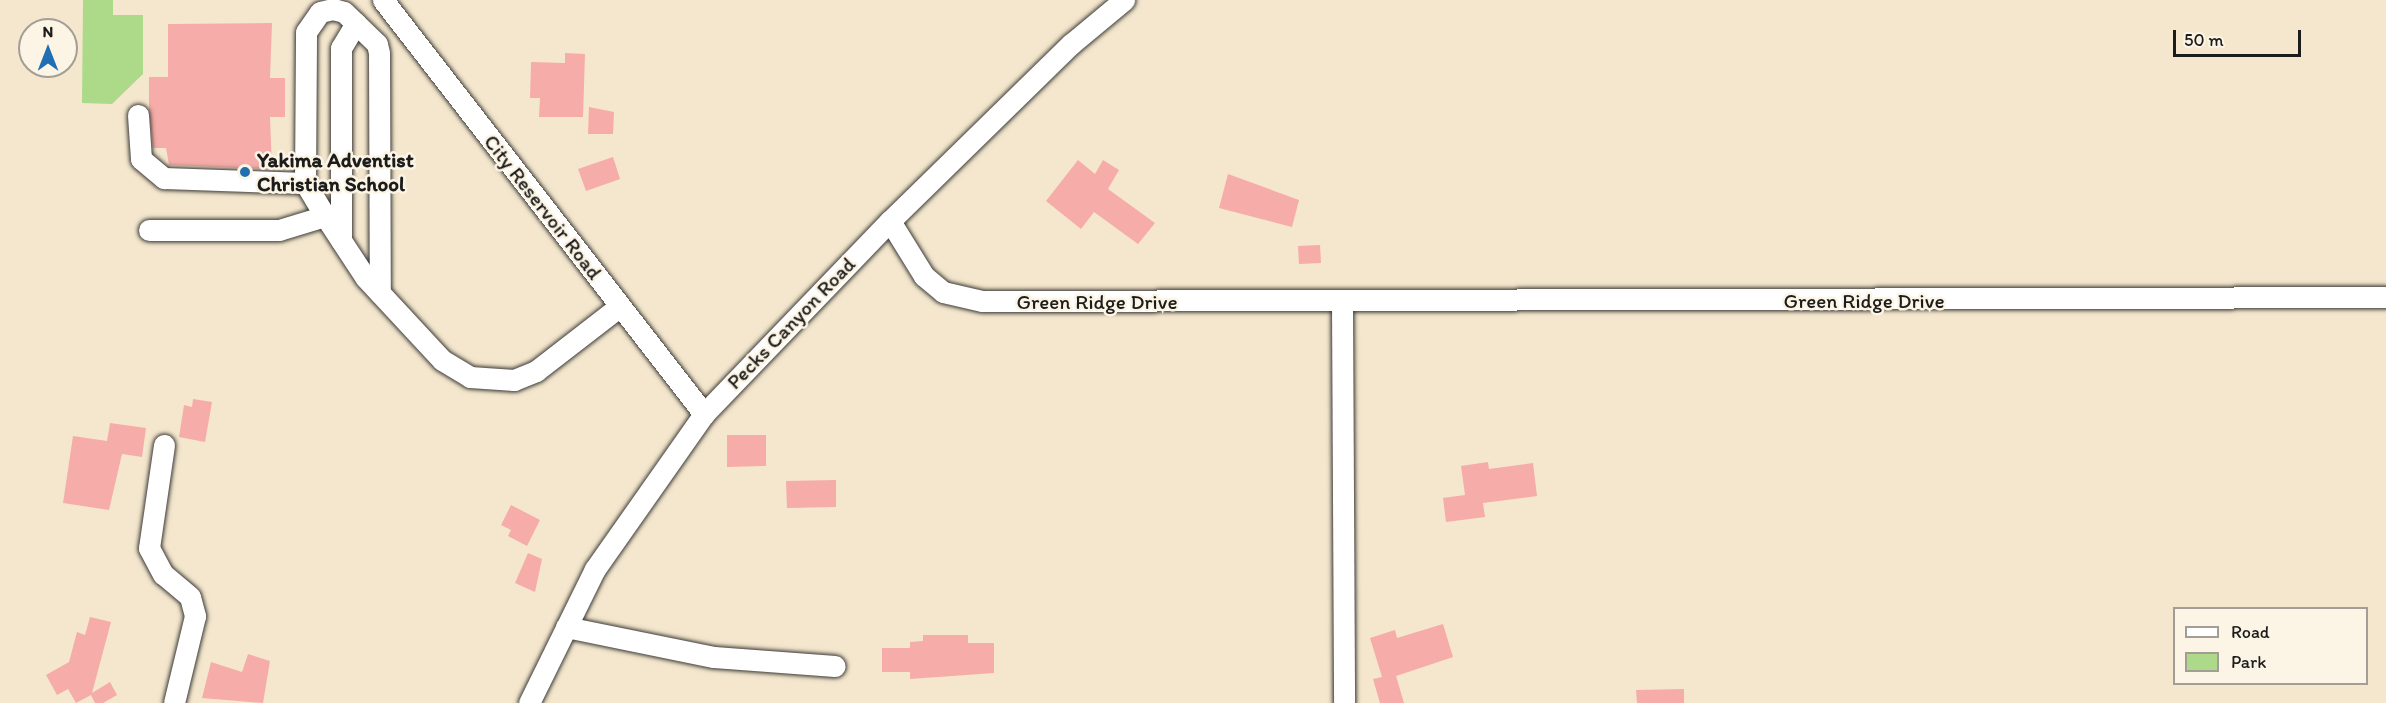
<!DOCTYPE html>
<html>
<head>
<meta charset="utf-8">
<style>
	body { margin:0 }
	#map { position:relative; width:2386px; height:703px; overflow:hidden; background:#f4e7cd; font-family:Itim,sans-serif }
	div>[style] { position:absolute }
	.green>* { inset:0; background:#acda88 }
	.building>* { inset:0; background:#f6aca8 }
	.roads { filter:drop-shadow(0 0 2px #3c3a37) drop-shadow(0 0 2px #3c3a37) }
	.minor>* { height:21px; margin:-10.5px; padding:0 10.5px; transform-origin:10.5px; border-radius:10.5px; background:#fff }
	.dots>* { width:16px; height:16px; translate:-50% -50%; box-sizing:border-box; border:3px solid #fcf5e5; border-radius:50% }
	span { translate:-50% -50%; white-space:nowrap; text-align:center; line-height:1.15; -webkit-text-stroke:5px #fcf5e5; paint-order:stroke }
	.poi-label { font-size:21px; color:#1c1c1c; font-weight:700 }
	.left { translate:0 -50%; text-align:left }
	.street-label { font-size:21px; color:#1c1c1c }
	.legend { position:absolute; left:2173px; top:607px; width:195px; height:78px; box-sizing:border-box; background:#fcf5e5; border:2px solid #a29e95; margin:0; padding:8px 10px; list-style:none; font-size:18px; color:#1c1c1c }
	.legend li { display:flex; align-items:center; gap:12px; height:30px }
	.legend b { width:30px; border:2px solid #a29e95 }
	.north { position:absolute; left:18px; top:18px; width:60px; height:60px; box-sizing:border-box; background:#fcf5e5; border:2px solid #a29e95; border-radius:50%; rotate:0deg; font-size:16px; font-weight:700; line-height:24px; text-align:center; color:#1c1c1c }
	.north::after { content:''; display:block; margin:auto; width:21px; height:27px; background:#1f6fb2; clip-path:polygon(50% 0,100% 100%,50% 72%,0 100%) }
	.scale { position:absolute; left:2173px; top:30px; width:128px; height:27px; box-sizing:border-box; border:3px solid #1c1c1c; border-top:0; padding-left:8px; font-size:18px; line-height:21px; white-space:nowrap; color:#1c1c1c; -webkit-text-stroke:4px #fcf5e5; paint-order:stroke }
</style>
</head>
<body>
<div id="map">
	<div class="green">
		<i style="clip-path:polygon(83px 0,113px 0,113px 15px,143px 15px,143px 74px,112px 104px,82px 103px)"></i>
	</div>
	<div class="building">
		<i style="clip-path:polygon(272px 23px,270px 78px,285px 78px,285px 117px,270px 117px,272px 169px,169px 165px,166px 148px,153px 148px,149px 110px,149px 77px,168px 77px,168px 24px)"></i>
		<i style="clip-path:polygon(565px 53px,585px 54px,583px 117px,539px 117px,540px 98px,530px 98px,531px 62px,565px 63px)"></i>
		<i style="clip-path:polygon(589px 107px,614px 112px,613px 134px,588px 134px)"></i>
		<i style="clip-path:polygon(613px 157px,620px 179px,586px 191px,578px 169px)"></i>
		<i style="clip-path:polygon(1078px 160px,1095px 174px,1103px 160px,1119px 170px,1108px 189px,1155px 223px,1138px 244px,1094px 212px,1081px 229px,1046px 201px)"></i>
		<i style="clip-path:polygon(1228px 174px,1299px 200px,1292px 227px,1219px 208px)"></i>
		<i style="clip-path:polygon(1320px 245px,1321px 263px,1299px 264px,1298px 246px)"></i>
		<i style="clip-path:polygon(193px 399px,212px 402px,205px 442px,179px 437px,184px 405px,192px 407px)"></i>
		<i style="clip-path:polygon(110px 423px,146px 428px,142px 457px,122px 454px,109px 510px,63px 503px,73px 436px,107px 441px)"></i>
		<i style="clip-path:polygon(727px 435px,766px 435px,766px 466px,727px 467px)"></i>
		<i style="clip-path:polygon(1488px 462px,1489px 469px,1533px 463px,1537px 496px,1483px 503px,1485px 517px,1446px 522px,1443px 498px,1465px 495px,1461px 466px)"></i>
		<i style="clip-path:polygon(836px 480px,836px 507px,787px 508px,786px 481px)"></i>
		<i style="clip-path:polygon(511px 505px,540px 520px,527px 546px,508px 536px,511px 530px,501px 525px)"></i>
		<i style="clip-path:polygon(528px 553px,542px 559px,535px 592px,515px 583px)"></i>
		<i style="clip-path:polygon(90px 617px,111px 622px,92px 693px,110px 682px,117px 695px,103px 703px,95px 703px,91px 695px,76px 703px,68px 689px,57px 695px,46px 675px,69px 662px,77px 632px,85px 635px)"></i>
		<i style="clip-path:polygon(1443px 624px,1453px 657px,1396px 676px,1404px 703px,1380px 703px,1373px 679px,1382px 677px,1370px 638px,1395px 630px,1397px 638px)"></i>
		<i style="clip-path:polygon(923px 635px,968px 635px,968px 643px,994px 643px,994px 673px,910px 679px,910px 672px,882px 672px,882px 648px,910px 648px,910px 642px,923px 641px)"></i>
		<i style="clip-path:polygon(248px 654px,270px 661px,263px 703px,202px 698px,211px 662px,242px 672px)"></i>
		<i style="clip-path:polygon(1684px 689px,1684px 703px,1637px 703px,1636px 690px)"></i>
	</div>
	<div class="roads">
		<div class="minor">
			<i style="left:383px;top:0;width:524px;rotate:52.21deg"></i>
			<i style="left:138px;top:115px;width:44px;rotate:86.1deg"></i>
			<i style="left:141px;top:159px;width:30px;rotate:40deg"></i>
			<i style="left:164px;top:178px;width:141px;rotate:2deg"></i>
			<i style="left:325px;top:216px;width:39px;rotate:-121deg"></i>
			<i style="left:305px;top:183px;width:151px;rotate:-89.6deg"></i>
			<i style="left:306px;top:32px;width:24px;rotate:-55deg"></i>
			<i style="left:320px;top:12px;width:13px;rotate:-13deg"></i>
			<i style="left:333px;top:9px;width:11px;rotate:15deg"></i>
			<i style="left:344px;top:12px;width:46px;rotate:44.1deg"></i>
			<i style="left:377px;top:44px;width:9px;rotate:77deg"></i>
			<i style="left:379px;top:53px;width:240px;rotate:89.8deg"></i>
			<i style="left:890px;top:221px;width:65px;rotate:58.3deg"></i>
			<i style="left:924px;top:276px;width:25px;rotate:40deg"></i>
			<i style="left:943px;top:292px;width:40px;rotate:13deg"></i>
			<i style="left:982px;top:301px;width:1404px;rotate:-0.16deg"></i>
			<i style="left:149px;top:230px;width:130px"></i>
			<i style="left:279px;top:230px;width:48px;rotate:-16.9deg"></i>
			<i style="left:325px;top:216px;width:73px;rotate:56.7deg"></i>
			<i style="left:365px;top:277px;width:113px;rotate:47.1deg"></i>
			<i style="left:442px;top:360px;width:33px;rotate:31deg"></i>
			<i style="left:470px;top:377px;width:44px;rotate:3.9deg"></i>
			<i style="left:514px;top:380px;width:24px;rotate:-22deg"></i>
			<i style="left:536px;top:371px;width:106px;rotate:-37.7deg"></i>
			<i style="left:341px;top:240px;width:192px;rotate:-90deg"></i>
			<i style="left:341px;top:48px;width:29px;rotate:-59deg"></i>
			<i style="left:1342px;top:304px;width:399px;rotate:89.7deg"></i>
			<i style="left:164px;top:445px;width:104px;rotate:98.3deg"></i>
			<i style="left:149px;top:548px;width:30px;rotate:62deg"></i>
			<i style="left:163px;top:574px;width:35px;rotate:40deg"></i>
			<i style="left:190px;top:597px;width:20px;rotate:75deg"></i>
			<i style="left:195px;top:616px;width:89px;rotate:103.6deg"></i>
			<i style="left:566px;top:627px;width:151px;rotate:11.5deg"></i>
			<i style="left:714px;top:657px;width:121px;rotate:4.3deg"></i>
			<i style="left:529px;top:703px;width:149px;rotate:-63.8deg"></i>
			<i style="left:595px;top:569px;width:189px;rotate:-54.9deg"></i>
			<i style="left:704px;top:414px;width:268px;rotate:-46.1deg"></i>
			<i style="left:890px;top:221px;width:253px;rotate:-44.4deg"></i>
			<i style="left:1071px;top:44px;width:69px;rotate:-39.7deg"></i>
		</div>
	</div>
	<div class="dots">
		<i style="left:245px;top:172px;background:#1f6fb2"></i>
	</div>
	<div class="poi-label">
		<span class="left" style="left:257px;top:172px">Yakima Adventist<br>Christian School</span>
	</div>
	<div class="street-label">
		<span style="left:543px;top:207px;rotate:52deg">City Reservoir Road</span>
		<span style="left:1864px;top:301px">Green Ridge Drive</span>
		<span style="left:1097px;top:302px">Green Ridge Drive</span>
		<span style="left:791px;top:323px;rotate:-46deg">Pecks Canyon Road</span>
	</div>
	<ul class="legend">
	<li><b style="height:8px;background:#fff"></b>Road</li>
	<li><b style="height:16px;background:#acda88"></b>Park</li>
	</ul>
	<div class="north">N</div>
	<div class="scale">50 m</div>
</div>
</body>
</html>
